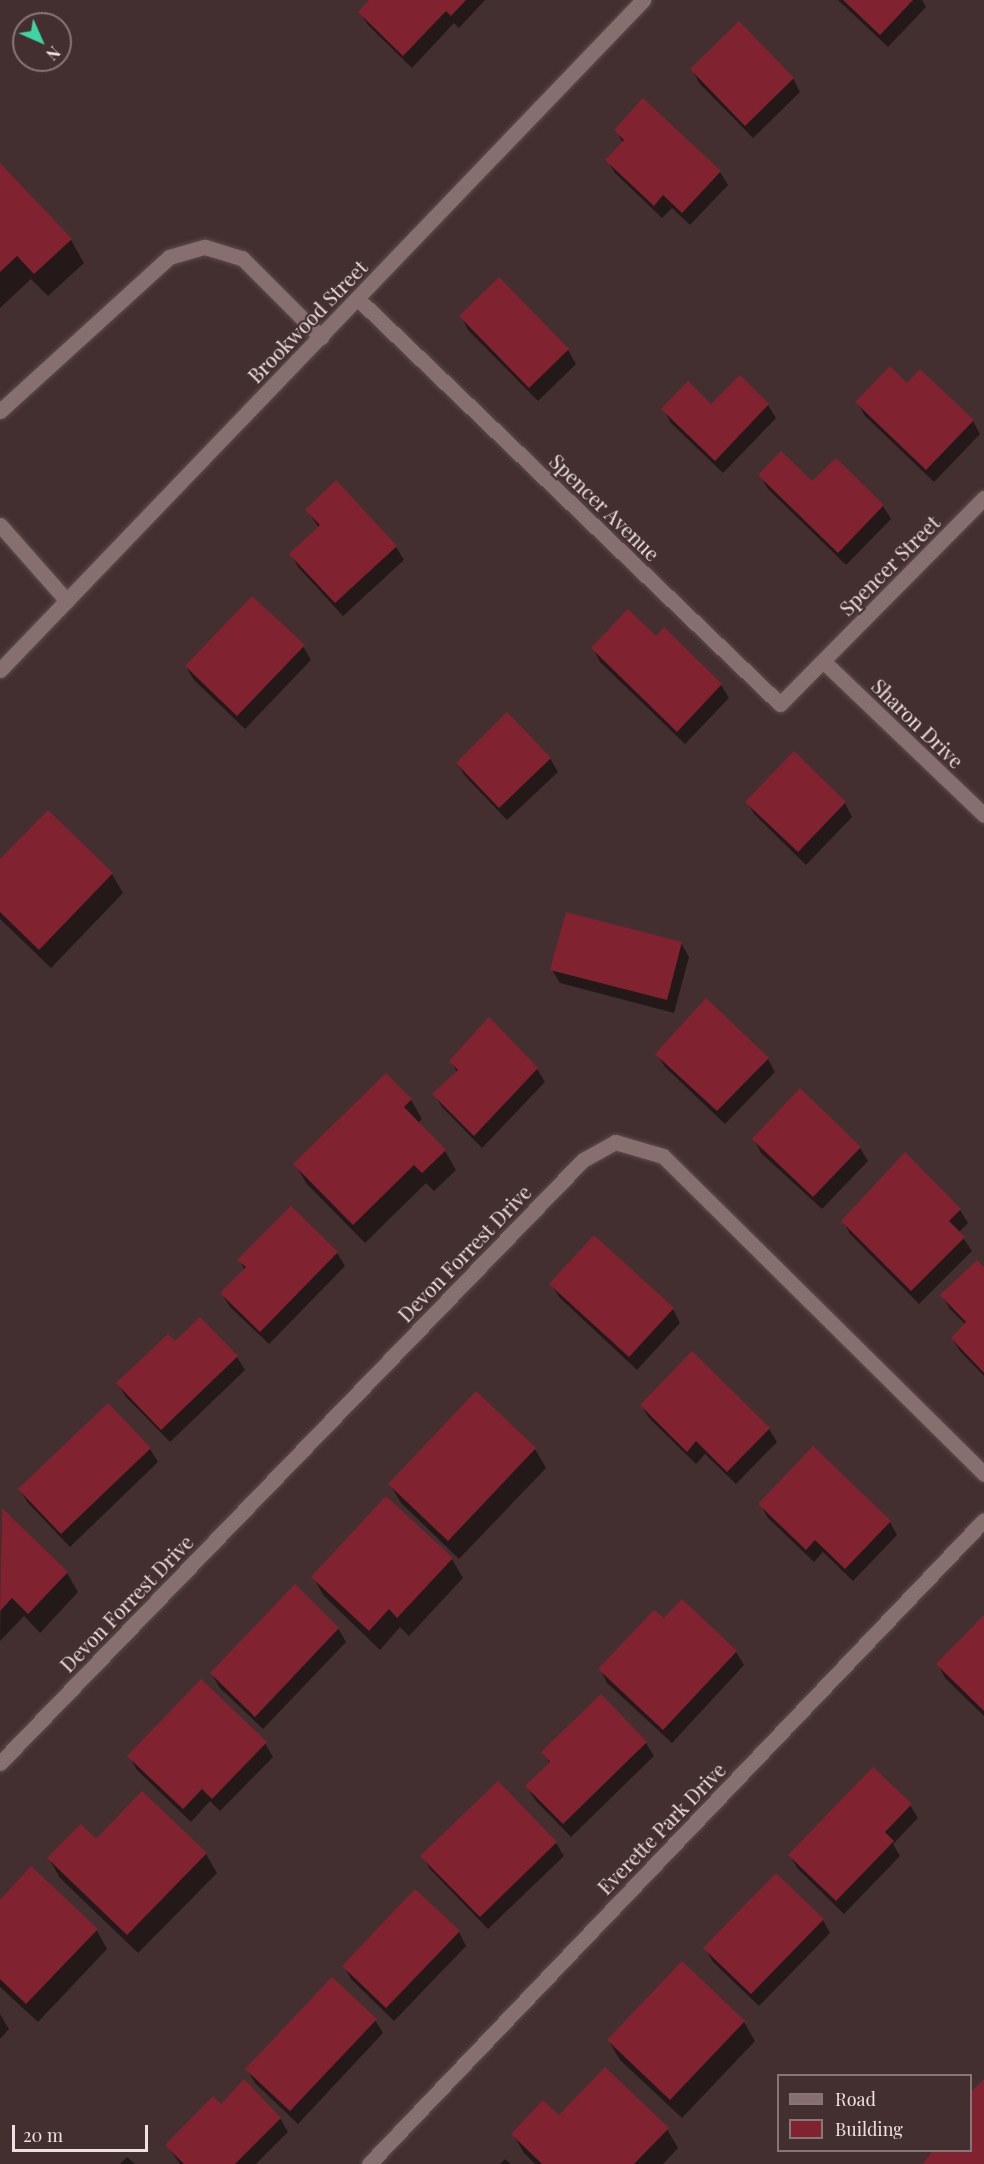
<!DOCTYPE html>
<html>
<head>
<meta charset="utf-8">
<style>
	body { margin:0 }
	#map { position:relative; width:984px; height:2164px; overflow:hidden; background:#442f30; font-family:"Playfair Display",serif }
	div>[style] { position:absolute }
	.shadow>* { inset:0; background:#0007 }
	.building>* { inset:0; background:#812231 }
	.roads { filter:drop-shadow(0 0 2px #5d4b4c) drop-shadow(0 0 2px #5d4b4c) }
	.minor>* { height:15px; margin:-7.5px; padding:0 7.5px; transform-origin:7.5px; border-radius:7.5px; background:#876f6f }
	span { translate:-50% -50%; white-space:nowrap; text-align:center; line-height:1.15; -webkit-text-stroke:4.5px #442f30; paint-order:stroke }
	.street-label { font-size:20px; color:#eee0e0 }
	.legend { position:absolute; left:777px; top:2074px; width:195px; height:78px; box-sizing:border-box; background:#442f30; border:2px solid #887676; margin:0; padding:8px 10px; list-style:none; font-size:18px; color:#eee0e0 }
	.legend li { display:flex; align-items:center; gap:12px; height:30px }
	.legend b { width:30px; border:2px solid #887676 }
	.north { position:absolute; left:12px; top:12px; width:60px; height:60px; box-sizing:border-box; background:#442f30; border:2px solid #887676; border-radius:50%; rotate:135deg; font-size:16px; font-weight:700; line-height:24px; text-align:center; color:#eee0e0 }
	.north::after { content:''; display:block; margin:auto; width:21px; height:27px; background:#3ed4a3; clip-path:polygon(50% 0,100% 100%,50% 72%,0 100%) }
	.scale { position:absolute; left:12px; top:2125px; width:136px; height:27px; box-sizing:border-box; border:3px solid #eee0e0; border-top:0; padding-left:8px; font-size:18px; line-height:21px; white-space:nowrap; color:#eee0e0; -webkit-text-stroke:4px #442f30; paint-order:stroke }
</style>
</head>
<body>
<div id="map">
	<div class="shadow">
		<i style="clip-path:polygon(371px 0,485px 0,459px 28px,454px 23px,412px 68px,368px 25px,360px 12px)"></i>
		<i style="clip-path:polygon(838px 0,922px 0,926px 7px,888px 47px)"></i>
		<i style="clip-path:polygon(692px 69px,793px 78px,800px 92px,753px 138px,699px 83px)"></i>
		<i style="clip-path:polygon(616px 130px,720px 172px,728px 185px,690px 225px,672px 208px,662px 218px,615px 173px,607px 160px,623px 143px)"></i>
		<i style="clip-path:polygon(0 165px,71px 240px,84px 263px,48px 296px,31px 279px,0 308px)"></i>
		<i style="clip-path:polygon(499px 279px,568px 350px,576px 364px,538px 401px,468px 330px,461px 316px)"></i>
		<i style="clip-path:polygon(907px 385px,973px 421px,980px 434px,934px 482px,865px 416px,857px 402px)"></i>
		<i style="clip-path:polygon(768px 405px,776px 418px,723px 473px,671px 423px,663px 409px)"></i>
		<i style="clip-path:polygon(760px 475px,812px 483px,883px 506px,891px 519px,846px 565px,768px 489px)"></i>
		<i style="clip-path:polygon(336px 483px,396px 547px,404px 560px,343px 616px,298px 567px,291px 554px,319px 528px,307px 510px)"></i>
		<i style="clip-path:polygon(664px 630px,721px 685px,729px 698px,685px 744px,600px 662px,593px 648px,656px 638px)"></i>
		<i style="clip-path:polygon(303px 646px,311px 660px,245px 729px,194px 680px,186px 667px)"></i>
		<i style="clip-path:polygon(550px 758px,558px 772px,507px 820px,465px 776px,457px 763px)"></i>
		<i style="clip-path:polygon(747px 802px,845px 803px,852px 817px,806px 865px,755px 815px)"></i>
		<i style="clip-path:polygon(48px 812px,112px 874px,123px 893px,51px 968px,0 919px,0 861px)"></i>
		<i style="clip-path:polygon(681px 943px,689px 957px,674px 1013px,560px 983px,552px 970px)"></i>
		<i style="clip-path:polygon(657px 1054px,768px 1059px,775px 1072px,725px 1124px,665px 1067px)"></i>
		<i style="clip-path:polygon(451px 1061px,537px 1069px,545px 1082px,482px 1148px,442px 1107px,434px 1094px,457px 1072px)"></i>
		<i style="clip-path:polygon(386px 1075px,411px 1100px,422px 1119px,418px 1123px,445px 1151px,456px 1170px,434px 1191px,426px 1183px,365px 1243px,306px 1183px,295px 1164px)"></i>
		<i style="clip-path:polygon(754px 1139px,860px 1148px,868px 1161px,822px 1209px,761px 1153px)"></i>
		<i style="clip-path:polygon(960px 1210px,968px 1223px,959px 1232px,972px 1251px,919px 1304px,850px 1234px,843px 1221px)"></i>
		<i style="clip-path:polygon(337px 1253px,345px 1266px,269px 1344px,230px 1307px,222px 1294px,245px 1270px,239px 1260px)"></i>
		<i style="clip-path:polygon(984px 1269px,984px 1376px,960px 1351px,952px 1338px,966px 1325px,950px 1309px,942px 1295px)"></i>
		<i style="clip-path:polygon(551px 1284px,673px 1309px,680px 1323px,637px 1370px,559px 1297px)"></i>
		<i style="clip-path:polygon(200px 1319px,237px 1357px,245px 1370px,170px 1442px,126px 1397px,118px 1384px,175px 1343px)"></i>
		<i style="clip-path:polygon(108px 1405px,150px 1449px,158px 1462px,70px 1547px,28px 1503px,20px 1490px)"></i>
		<i style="clip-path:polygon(641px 1405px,769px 1429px,777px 1442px,736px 1484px,705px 1454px,696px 1464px,649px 1418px)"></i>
		<i style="clip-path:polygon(535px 1449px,546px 1468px,459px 1559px,401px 1503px,390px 1484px)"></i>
		<i style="clip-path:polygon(760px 1504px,890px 1522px,897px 1535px,853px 1581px,823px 1552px,814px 1562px,768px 1518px)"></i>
		<i style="clip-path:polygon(2px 1510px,67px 1573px,78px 1592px,40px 1633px,24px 1616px,0 1641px)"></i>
		<i style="clip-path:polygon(452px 1559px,463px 1578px,409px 1636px,400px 1627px,380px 1650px,324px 1596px,313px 1577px)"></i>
		<i style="clip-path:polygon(984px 1617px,984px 1716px,945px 1678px,938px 1664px)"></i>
		<i style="clip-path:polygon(664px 1620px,736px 1652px,744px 1665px,672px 1743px,607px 1683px,600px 1669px)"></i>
		<i style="clip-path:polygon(338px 1628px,346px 1642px,263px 1729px,219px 1687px,212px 1674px)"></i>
		<i style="clip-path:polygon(265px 1743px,273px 1757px,220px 1811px,210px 1801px,191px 1822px,137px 1770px,129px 1756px)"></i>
		<i style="clip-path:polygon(646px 1743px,654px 1756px,571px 1837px,535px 1800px,527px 1787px,550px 1764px,543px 1752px)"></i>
		<i style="clip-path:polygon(910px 1805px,918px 1818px,893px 1844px,900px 1856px,844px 1914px,798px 1869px,790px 1856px)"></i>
		<i style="clip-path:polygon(96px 1841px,206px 1854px,217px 1873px,138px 1953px,60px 1878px,49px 1859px)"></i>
		<i style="clip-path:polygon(556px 1843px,564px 1856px,488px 1929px,430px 1869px,422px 1856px)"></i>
		<i style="clip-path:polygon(0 1902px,96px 1929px,107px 1949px,38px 2022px,0 1987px)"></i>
		<i style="clip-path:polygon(823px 1920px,830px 1933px,759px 2006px,713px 1962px,705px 1948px)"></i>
		<i style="clip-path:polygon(459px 1932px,466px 1946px,394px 2021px,351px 1979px,344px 1966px)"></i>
		<i style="clip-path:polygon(0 2014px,9px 2029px,0 2039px)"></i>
		<i style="clip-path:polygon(375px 2020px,383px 2033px,298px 2124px,255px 2083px,247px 2069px)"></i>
		<i style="clip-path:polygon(744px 2022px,755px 2041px,682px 2118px,620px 2060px,608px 2040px)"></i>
		<i style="clip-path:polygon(221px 2106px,280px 2118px,288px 2132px,256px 2164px,180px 2164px,167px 2145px)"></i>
		<i style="clip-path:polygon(667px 2129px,678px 2148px,663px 2164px,535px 2164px,524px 2153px,513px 2134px)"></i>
		<i style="clip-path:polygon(127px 2157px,135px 2164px,120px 2164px)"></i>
		<i style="clip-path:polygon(505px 2159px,511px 2164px,500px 2164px)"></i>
	</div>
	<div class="building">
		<i style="clip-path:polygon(369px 0,466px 0,451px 16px,446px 11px,403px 56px,358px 12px)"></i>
		<i style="clip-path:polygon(843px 0,913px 0,880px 35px)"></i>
		<i style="clip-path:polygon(739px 21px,794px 78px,745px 126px,690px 69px)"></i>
		<i style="clip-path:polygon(643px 98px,721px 171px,682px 213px,663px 195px,654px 206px,605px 160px,624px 140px,614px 130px)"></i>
		<i style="clip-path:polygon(0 163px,72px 239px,34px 274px,17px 256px,0 272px)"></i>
		<i style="clip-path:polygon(499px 277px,569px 349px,529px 388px,459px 316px)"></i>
		<i style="clip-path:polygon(890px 366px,907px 383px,920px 369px,974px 420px,926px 470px,855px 402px)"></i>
		<i style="clip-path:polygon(740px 375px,769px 404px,715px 461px,661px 409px,688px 381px,711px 404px)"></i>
		<i style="clip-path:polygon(781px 451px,812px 481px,836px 458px,884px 505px,838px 553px,758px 475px)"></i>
		<i style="clip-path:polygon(336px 480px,397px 546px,335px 603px,289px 554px,320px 525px,305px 510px)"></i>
		<i style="clip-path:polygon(252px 596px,305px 645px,237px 716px,185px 666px)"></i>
		<i style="clip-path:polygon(628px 609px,656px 636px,664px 627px,722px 684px,677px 732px,591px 648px)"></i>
		<i style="clip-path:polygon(507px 712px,551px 758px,499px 808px,456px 763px)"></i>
		<i style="clip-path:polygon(794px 751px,846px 802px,798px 852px,745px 802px)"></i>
		<i style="clip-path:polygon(48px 810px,113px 873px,39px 950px,0 912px,0 859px)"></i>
		<i style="clip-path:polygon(566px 912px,682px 942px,667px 1000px,550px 970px)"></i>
		<i style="clip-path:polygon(706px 998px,769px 1058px,717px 1111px,655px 1054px)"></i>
		<i style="clip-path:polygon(489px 1017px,538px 1068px,474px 1136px,432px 1094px,458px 1070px,449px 1061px)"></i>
		<i style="clip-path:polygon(386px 1073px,412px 1099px,404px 1107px,446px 1150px,422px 1173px,414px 1165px,353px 1225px,293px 1164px)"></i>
		<i style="clip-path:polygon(800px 1088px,861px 1147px,813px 1197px,752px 1139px)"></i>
		<i style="clip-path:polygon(905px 1152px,961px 1209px,949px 1221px,965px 1237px,911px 1291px,841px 1221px)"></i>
		<i style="clip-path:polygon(291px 1206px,338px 1252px,260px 1332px,220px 1293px,246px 1267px,237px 1260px)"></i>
		<i style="clip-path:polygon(594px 1235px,674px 1308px,629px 1357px,549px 1284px)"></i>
		<i style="clip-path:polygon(977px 1260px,984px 1267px,984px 1373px,951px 1338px,966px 1322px,940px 1295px)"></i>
		<i style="clip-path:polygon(200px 1317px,238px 1356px,161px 1430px,116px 1383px,168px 1334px,175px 1341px)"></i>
		<i style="clip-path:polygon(692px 1351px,770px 1428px,727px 1472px,696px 1441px,687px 1452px,640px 1405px)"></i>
		<i style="clip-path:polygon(476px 1391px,536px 1448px,448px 1541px,388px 1484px)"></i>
		<i style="clip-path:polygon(108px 1403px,151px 1448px,61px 1534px,18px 1489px)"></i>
		<i style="clip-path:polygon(813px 1446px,891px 1521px,845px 1569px,815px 1540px,806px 1550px,758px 1504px)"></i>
		<i style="clip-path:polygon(386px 1496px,453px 1558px,397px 1618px,389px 1609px,369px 1631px,311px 1577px)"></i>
		<i style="clip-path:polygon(2px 1508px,68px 1572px,28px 1614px,12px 1598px,0 1611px)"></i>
		<i style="clip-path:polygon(295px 1584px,339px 1628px,255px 1717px,210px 1673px)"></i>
		<i style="clip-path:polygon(682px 1599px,737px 1651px,663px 1730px,598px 1669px,654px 1610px,664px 1618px)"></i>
		<i style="clip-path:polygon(984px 1615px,984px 1711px,936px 1664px)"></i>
		<i style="clip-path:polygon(201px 1679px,267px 1742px,212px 1799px,202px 1789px,183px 1809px,127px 1756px)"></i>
		<i style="clip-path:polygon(601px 1694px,647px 1742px,563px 1824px,525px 1786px,550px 1762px,541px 1752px)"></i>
		<i style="clip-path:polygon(873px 1767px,912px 1804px,885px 1832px,894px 1841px,836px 1901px,788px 1855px)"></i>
		<i style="clip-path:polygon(498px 1781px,557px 1842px,480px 1917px,420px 1856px)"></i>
		<i style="clip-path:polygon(142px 1791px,207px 1853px,127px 1935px,47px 1858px,81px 1824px,96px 1839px)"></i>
		<i style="clip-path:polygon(31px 1866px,98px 1929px,26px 2004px,0 1979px,0 1900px)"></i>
		<i style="clip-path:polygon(776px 1873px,824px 1919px,751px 1994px,703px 1948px)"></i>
		<i style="clip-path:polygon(415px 1889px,460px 1931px,386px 2008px,342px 1966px)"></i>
		<i style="clip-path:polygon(682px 1961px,745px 2021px,670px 2100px,607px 2040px)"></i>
		<i style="clip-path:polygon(332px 1977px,377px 2019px,290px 2111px,245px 2069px)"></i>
		<i style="clip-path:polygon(605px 2067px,669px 2128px,634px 2164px,542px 2164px,511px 2134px,543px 2100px,559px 2115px)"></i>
		<i style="clip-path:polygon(244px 2079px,281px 2118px,235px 2164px,184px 2164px,165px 2145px,213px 2096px,221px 2104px)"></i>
		<i style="clip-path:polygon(984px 2079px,984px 2164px,923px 2164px,933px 2150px,970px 2150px,970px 2093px)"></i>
	</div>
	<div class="roads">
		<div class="minor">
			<i style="left:357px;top:298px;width:586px;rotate:43.83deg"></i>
			<i style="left:780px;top:704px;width:290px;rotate:-45.3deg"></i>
			<i style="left:0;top:411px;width:229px;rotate:-42.3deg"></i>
			<i style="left:169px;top:257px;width:37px;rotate:-16deg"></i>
			<i style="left:205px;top:247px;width:39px;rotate:17deg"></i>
			<i style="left:242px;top:258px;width:112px;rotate:45deg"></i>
			<i style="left:0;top:525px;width:101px;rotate:48.6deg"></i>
			<i style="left:823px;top:661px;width:223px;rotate:43.7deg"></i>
			<i style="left:0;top:670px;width:929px;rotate:-46.18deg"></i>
			<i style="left:0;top:1763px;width:839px;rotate:-45.97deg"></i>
			<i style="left:583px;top:1160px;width:37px;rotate:-29deg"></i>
			<i style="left:615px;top:1142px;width:50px;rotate:16.3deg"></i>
			<i style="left:663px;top:1156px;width:452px;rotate:44.7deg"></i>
			<i style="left:369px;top:2164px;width:890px;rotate:-46.32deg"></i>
		</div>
	</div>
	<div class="street-label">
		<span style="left:307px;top:321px;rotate:-46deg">Brookwood Street</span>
		<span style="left:605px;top:507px;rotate:44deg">Spencer Avenue</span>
		<span style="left:889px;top:565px;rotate:-45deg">Spencer Street</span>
		<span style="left:918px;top:723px;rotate:44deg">Sharon Drive</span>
		<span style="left:464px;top:1253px;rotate:-46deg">Devon Forrest Drive</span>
		<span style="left:126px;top:1603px;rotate:-46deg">Devon Forrest Drive</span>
		<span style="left:661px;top:1828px;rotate:-46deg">Everette Park Drive</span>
	</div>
	<ul class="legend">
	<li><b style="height:8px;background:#876f6f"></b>Road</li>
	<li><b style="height:16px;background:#812231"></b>Building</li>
	</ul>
	<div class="north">N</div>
	<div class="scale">20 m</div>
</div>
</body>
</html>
